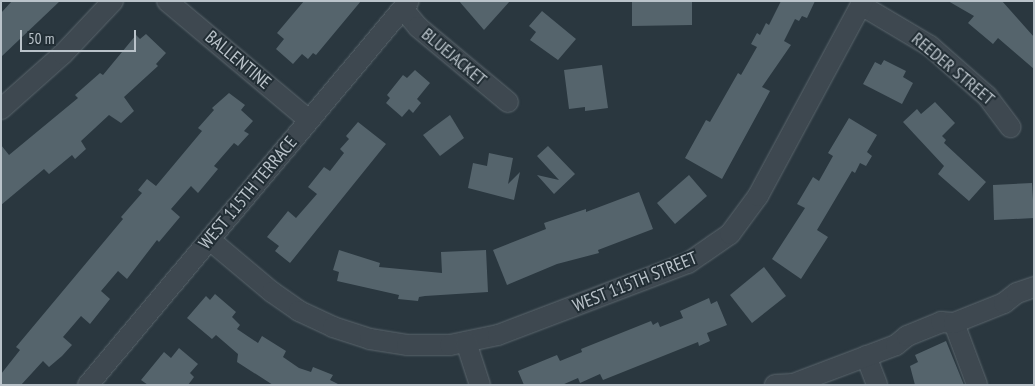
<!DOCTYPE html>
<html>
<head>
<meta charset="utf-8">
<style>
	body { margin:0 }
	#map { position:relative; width:1035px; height:386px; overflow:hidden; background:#2a373f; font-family:"PT Sans Narrow",sans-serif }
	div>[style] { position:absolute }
	.building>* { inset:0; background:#55646c }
	.roads { filter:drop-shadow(0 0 1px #5b666d) drop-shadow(0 0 1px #5b666d) }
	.minor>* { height:20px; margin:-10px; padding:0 10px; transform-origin:10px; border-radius:10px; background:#3e4850 }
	span { translate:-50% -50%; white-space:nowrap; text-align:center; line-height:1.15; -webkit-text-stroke:4px #222e35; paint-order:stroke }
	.street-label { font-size:18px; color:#bac3ca }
	.frame { position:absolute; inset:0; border:2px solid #bac3ca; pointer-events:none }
	.scale { position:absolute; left:20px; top:30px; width:116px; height:22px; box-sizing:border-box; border:2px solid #bac3ca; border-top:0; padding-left:6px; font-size:15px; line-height:18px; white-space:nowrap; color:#bac3ca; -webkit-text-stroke:4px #222e35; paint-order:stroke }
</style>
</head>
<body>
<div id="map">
	<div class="building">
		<i style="clip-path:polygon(12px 1px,60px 1px,1px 57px,1px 13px)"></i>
		<i style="clip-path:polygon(304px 1px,361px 1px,316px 55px,313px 53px,308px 59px,302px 54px,293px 64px,276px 49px,284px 39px,277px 33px)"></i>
		<i style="clip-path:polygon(459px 1px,510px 1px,484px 30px)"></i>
		<i style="clip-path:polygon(632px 1px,692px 1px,692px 25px,632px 26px)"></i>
		<i style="clip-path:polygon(781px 1px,815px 1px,807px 18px,802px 16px,799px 21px,795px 19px,784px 41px,791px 45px,762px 87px,770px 91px,722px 179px,685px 158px,706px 120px,710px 122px,738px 73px,741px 75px,757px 47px,751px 44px,757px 33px,760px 35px,766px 23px,769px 25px)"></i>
		<i style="clip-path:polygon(948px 1px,1002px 1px,1034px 37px,1034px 69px,998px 38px,993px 44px,968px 23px,974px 16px)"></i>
		<i style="clip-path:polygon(542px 11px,576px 39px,558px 60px,530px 40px,536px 32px,529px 26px)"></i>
		<i style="clip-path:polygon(146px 34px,166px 53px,156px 64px,158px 66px,124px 97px,134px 111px,121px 123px,109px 115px,81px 141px,86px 149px,75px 159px,72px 155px,49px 174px,44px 169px,1px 205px,1px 145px,9px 155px,78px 98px,75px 95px,100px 73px,103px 75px,136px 35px,140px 39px)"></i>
		<i style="clip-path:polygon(884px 60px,906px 71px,903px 77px,913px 83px,902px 104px,863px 84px,875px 62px,881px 65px)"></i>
		<i style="clip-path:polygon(602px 65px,608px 108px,585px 111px,585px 107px,569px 109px,564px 70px)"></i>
		<i style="clip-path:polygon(415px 70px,430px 83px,417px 99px,421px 103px,413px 113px,409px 109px,402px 117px,386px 103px,390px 98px,387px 95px,403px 75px,407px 78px)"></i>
		<i style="clip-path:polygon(229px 93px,245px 105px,241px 110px,253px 121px,244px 131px,249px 134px,238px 146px,234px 143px,214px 166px,218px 169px,198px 193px,191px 186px,171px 209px,180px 217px,159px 242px,157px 240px,127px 279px,118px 271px,101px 291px,110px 299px,90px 324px,81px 316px,63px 337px,72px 345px,62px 356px,49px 367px,43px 361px,21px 385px,1px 385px,1px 374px,20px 350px,16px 347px,123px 219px,121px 217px,142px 193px,138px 190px,147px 179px,156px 186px,202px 131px,198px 128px,214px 110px,212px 108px)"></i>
		<i style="clip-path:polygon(935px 102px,955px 123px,942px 136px,946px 140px,944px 143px,986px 182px,969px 201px,938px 174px,944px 166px,903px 122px,917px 109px,921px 114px)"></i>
		<i style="clip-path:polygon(450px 115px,464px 138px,440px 156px,423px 135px)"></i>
		<i style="clip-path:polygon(849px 118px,877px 135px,867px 152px,872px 156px,866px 166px,860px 163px,855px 173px,852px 171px,817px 230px,828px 237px,801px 279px,772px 259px,805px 208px,797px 204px,813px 177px,819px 181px,833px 156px,828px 153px)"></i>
		<i style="clip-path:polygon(358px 122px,386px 144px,290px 263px,275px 251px,279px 246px,267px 237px,288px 211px,296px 218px,317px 194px,308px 187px,324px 167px,330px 171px,344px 153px,340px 149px,349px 139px,346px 136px)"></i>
		<i style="clip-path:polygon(548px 146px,575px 174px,554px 194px,537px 175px,559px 180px,537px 156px)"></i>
		<i style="clip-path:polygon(489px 153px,513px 158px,508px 184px,520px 172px,514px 200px,468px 188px,473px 163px,487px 166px)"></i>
		<i style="clip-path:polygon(689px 175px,707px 196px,675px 224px,657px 203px)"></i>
		<i style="clip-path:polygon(1032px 183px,1034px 218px,994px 220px,993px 185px)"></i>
		<i style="clip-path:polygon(639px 192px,653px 229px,598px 250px,599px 253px,557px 264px,507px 285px,493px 250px,546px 229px,544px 223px,586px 209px,586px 212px)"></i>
		<i style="clip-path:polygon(339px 250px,380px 263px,379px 267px,442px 273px,441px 252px,486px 250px,488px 292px,425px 296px,419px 297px,418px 301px,398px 299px,399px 295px,337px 281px,339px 272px,333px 270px)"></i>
		<i style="clip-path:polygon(764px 267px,786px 296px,752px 323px,730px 295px)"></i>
		<i style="clip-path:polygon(215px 294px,236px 312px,232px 317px,240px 325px,237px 329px,258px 343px,262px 336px,286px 351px,283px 357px,299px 368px,311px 372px,313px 367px,333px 375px,330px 380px,340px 385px,273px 385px,237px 362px,238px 354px,216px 335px,212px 339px,187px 318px,206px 296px,210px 300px)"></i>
		<i style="clip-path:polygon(709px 298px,711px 304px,717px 301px,727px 325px,707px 333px,710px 341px,699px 346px,698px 342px,603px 380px,600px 374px,580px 383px,578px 378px,562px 385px,524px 385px,518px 371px,557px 355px,560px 361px,582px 352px,581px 349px,651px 321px,653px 325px,658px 322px,660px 327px,683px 318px,680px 311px)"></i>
		<i style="clip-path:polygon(946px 341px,964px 385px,915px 385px,910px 366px,918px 362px,915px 355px)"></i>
		<i style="clip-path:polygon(179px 348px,198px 364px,190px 373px,194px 377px,188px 385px,148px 385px,141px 380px,164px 352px,171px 358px)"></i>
	</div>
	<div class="roads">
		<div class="minor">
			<i style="left:167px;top:1px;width:185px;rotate:40deg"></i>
			<i style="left:861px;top:5px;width:80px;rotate:30.7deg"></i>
			<i style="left:930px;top:46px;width:76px;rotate:41.3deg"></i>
			<i style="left:987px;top:96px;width:39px;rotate:53deg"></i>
			<i style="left:403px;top:9px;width:23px;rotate:50deg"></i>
			<i style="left:418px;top:27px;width:117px;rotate:39.8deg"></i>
			<i style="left:1px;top:109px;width:83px;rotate:-41.6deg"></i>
			<i style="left:63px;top:54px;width:73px;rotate:-46.7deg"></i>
			<i style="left:210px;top:240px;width:81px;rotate:40deg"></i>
			<i style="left:272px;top:292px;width:33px;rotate:35deg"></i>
			<i style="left:299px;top:311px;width:38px;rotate:25deg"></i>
			<i style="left:333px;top:327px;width:39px;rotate:18deg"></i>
			<i style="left:370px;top:339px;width:37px;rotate:9deg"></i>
			<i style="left:407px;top:345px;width:43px"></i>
			<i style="left:450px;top:345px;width:49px;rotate:-11.8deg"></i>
			<i style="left:498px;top:335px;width:203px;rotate:-20.8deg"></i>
			<i style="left:688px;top:263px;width:51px;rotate:-34.6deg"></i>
			<i style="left:730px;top:234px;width:47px;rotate:-53.6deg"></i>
			<i style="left:758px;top:196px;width:221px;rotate:-61.7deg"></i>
			<i style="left:954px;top:323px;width:66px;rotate:69.6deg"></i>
			<i style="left:466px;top:342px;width:45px;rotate:72deg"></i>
			<i style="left:866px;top:356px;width:31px;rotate:69deg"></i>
			<i style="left:88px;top:385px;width:500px;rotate:-50.11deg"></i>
			<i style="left:775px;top:385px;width:18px;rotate:-3deg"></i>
			<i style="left:793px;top:384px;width:110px;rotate:-20.7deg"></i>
			<i style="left:896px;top:345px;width:14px;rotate:-39deg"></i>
			<i style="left:907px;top:336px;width:37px;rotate:-22deg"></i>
			<i style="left:941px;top:322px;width:13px;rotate:4deg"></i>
			<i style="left:954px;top:323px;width:54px;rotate:-21.8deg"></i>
			<i style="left:1004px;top:303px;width:16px;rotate:-38deg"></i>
			<i style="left:1017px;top:293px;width:18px;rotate:-19deg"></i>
		</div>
	</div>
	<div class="street-label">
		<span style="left:454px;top:57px;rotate:40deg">BLUEJACKET</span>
		<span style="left:238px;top:60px;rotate:40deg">BALLENTINE</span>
		<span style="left:953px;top:69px;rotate:40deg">REEDER STREET</span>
		<span style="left:248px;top:193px;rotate:-50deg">WEST 115TH TERRACE</span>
		<span style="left:635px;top:282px;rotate:-22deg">WEST 115TH STREET</span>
	</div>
	<div class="frame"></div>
	<div class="scale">50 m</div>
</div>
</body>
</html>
